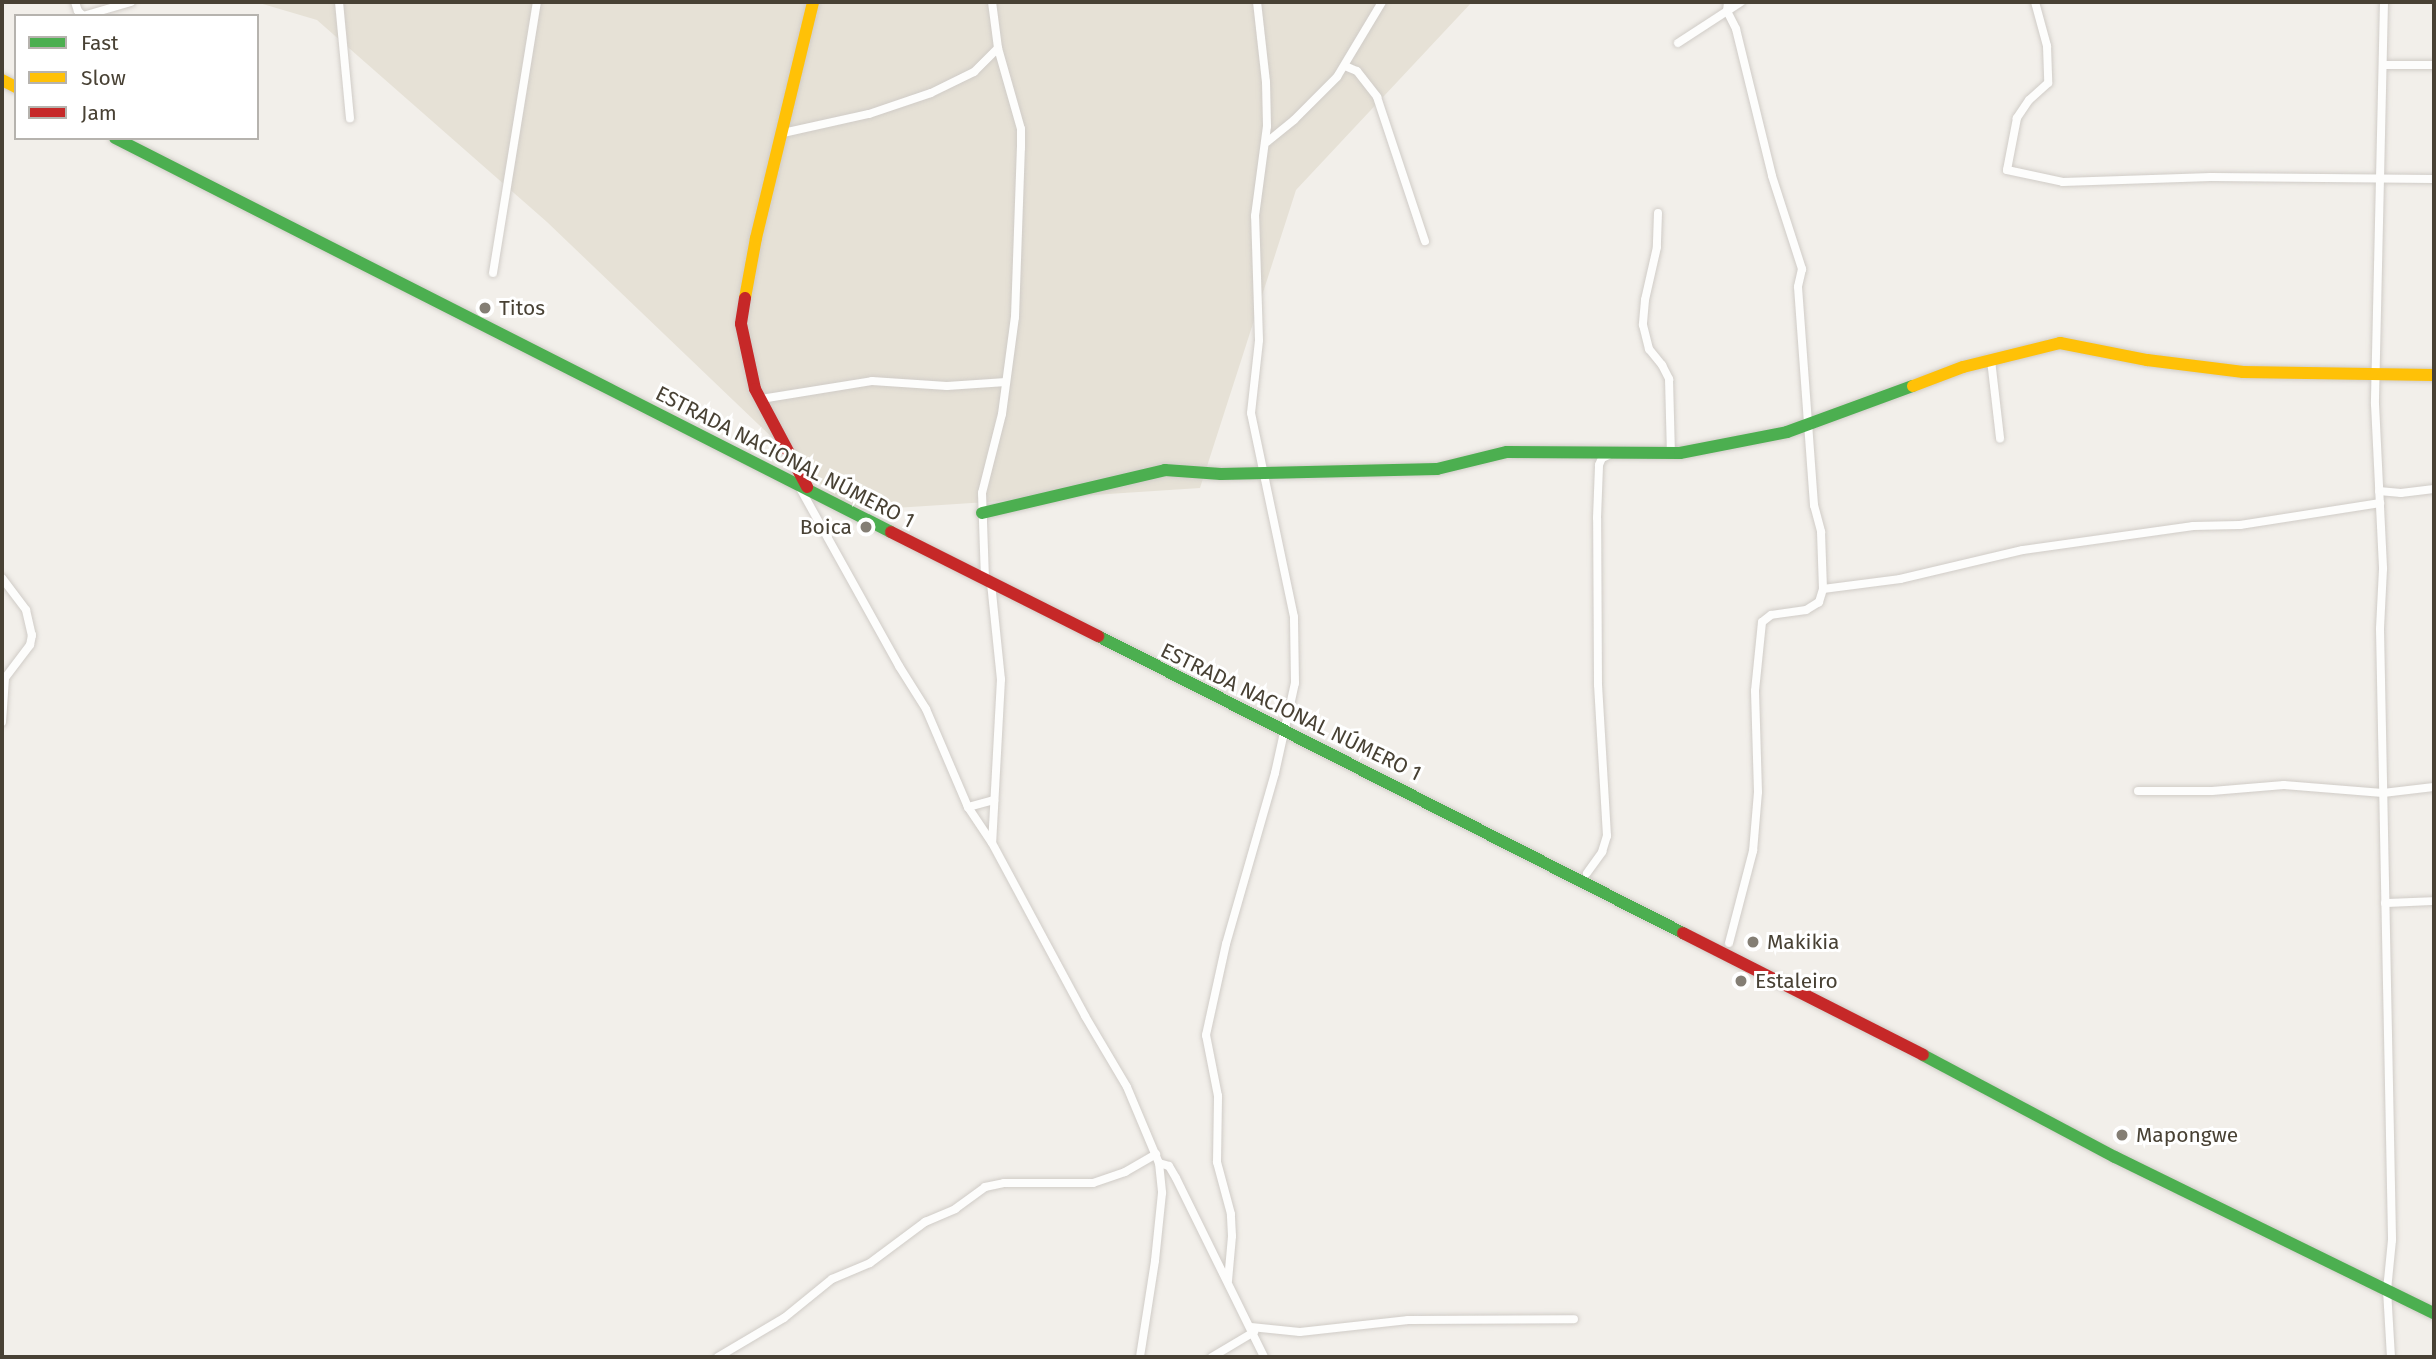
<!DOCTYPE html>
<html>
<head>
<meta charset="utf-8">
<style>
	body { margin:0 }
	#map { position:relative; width:2436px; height:1359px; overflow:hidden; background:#f2efea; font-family:"Fira Sans",sans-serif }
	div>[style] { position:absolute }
	.residential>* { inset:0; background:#e6e1d6 }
	.roads { filter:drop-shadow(0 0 2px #d0ccc7) drop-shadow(0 0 2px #d0ccc7) }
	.street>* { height:8px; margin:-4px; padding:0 4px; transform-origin:4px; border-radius:4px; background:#fdfdfc }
	.fast>* { height:12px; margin:-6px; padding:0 6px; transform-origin:6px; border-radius:6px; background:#4caf50 }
	.slow>* { height:12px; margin:-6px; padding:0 6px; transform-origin:6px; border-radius:6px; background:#ffc107 }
	.jam>* { height:12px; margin:-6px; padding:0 6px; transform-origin:6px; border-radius:6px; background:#c62828 }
	.dots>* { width:19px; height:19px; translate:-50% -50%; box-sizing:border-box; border:4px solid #fff; border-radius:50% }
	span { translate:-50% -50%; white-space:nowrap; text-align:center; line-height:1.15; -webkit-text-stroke:6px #fff; paint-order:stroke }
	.poi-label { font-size:21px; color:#484134 }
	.left { translate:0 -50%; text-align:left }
	.right { translate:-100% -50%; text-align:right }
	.street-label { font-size:21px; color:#484134 }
	.frame { position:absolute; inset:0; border:4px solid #484134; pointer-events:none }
	.legend { position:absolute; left:14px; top:14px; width:245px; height:126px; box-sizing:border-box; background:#fff; border:2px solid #b6b3ae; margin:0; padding:9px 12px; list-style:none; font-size:21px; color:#484134 }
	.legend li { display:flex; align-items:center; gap:14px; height:35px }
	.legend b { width:35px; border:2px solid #b6b3ae }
</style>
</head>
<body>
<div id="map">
	<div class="residential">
		<i style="clip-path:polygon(256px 2px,1472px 2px,1296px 190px,1200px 488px,849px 511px,547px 222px,317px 20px)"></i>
	</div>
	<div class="roads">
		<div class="street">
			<i style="left:75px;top:2px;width:9px;rotate:72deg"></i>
			<i style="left:78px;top:11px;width:7px;rotate:45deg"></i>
			<i style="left:339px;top:2px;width:117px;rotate:84.6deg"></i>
			<i style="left:1728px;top:2px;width:9px;rotate:96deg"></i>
			<i style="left:1727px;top:11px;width:20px;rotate:63deg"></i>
			<i style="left:1736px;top:29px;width:151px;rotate:76.2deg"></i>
			<i style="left:1772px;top:176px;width:98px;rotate:72.1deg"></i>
			<i style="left:1802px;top:269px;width:18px;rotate:103deg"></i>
			<i style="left:1798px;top:287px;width:219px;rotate:85.8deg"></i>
			<i style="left:1814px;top:505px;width:28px;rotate:75deg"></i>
			<i style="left:1821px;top:532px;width:57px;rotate:88deg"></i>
			<i style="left:1823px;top:589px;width:14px;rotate:107deg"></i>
			<i style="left:1819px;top:602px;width:15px;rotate:148deg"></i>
			<i style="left:1806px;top:610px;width:35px;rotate:172deg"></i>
			<i style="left:1771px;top:615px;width:11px;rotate:142deg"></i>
			<i style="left:1762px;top:622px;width:69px;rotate:95.8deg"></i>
			<i style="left:1755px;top:691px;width:101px;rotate:88.3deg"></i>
			<i style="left:1758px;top:792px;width:59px;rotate:94.8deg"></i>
			<i style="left:1753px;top:851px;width:95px;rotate:104.6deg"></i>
			<i style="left:2035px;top:2px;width:46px;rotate:74.7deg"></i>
			<i style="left:2047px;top:46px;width:37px;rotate:88deg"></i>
			<i style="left:2048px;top:83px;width:25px;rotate:138deg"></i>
			<i style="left:2029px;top:100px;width:22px;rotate:124deg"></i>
			<i style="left:2017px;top:118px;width:53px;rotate:100.9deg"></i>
			<i style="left:2007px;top:170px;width:57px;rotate:12.1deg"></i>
			<i style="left:2063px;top:182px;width:148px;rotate:-1.9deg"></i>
			<i style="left:2211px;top:177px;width:223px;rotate:0.5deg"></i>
			<i style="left:2384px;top:2px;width:402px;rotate:91.3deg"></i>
			<i style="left:2375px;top:404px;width:165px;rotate:87.2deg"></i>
			<i style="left:2383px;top:569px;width:60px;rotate:92.9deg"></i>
			<i style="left:2380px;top:629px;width:611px;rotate:88.87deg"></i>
			<i style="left:2392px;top:1240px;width:50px;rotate:95.7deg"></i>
			<i style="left:2387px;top:1290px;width:67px;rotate:86.6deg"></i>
			<i style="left:83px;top:16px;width:50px;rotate:-16.3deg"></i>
			<i style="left:1678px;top:43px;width:75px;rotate:-33.1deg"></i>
			<i style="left:2383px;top:65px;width:51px"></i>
			<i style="left:1345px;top:66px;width:13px;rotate:23deg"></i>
			<i style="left:1357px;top:71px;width:33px;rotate:52deg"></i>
			<i style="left:1377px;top:97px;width:152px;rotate:71.6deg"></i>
			<i style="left:783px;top:133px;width:88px;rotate:-12.5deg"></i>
			<i style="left:869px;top:114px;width:65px;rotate:-18.7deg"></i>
			<i style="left:931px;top:93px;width:48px;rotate:-26deg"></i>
			<i style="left:974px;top:72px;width:34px;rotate:-45deg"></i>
			<i style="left:1267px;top:142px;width:35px;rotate:-39deg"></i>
			<i style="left:1294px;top:120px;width:61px;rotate:-45deg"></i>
			<i style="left:1337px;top:77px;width:87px;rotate:-59deg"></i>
			<i style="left:1658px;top:213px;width:34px;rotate:92deg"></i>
			<i style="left:1657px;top:247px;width:54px;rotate:102.8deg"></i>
			<i style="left:1645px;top:300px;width:25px;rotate:95deg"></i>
			<i style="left:1643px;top:325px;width:25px;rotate:76deg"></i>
			<i style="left:1649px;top:349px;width:21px;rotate:51deg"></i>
			<i style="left:1662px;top:365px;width:16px;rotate:63deg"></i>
			<i style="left:1669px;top:379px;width:74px;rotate:88.5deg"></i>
			<i style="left:493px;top:273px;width:275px;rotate:-80.8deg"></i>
			<i style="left:1991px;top:360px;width:79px;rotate:83.4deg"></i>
			<i style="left:761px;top:399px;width:112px;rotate:-9.2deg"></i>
			<i style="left:872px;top:381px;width:75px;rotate:3.8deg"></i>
			<i style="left:947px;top:386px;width:59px;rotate:-3.9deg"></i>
			<i style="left:800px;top:488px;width:204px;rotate:60.9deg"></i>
			<i style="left:899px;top:666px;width:51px;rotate:57.9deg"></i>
			<i style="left:926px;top:709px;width:107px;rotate:66.8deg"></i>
			<i style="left:968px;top:807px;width:43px;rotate:56.3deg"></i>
			<i style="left:992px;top:843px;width:196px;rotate:61.7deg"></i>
			<i style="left:1085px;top:1016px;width:82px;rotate:59.4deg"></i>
			<i style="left:1127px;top:1087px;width:82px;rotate:67.2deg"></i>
			<i style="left:1159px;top:1163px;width:30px;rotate:84deg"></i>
			<i style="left:1162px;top:1193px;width:68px;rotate:95.9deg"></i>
			<i style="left:1155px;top:1261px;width:97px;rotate:98.9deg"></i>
			<i style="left:2379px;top:491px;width:22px;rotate:5deg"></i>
			<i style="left:2401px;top:493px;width:33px;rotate:-7deg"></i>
			<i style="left:2px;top:578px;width:40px;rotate:53deg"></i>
			<i style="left:26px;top:610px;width:26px;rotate:77deg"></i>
			<i style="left:32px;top:635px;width:10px;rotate:101deg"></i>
			<i style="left:30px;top:645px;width:41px;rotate:127.1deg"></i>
			<i style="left:5px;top:678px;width:44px;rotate:93.9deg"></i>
			<i style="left:985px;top:579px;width:86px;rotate:-92deg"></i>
			<i style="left:982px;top:493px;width:81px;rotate:-75.8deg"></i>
			<i style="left:1002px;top:414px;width:98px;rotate:-82.4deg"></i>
			<i style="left:1015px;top:317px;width:169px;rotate:-88deg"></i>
			<i style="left:1021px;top:148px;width:19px;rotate:-90deg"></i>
			<i style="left:1021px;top:129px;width:84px;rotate:-105.9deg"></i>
			<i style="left:998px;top:48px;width:46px;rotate:-97.4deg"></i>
			<i style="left:991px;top:583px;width:97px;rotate:84.1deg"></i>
			<i style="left:1001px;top:679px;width:164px;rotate:93.1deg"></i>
			<i style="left:1823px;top:589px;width:78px;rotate:-7.4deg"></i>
			<i style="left:1900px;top:579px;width:126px;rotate:-13.3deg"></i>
			<i style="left:2023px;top:550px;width:172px;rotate:-8deg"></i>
			<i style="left:2193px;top:526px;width:47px;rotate:-1.2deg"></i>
			<i style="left:2240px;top:525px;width:142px;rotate:-8.9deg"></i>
			<i style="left:2138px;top:791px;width:74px"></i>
			<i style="left:2212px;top:791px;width:72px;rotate:-4.8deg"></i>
			<i style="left:2284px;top:785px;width:99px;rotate:4.6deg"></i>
			<i style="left:2383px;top:793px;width:51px;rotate:-6.7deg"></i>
			<i style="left:968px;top:807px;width:27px;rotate:-15deg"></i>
			<i style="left:1587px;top:873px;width:26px;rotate:-54deg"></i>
			<i style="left:1602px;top:852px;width:17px;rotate:-73deg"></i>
			<i style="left:1607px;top:836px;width:151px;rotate:-93.4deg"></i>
			<i style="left:1598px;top:685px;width:167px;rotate:-90.3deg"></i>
			<i style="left:1597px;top:518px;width:53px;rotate:-87.8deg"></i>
			<i style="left:1599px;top:465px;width:8px;rotate:-67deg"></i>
			<i style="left:1602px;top:458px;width:10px;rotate:-24deg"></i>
			<i style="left:2385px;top:903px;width:49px;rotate:-2.3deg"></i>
			<i style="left:1159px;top:1163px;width:10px;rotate:17deg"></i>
			<i style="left:1169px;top:1166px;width:14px;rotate:60deg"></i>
			<i style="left:1176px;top:1178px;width:199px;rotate:63.8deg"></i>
			<i style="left:1228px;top:1281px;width:45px;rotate:-84.9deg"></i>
			<i style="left:1232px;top:1236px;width:22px;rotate:-93deg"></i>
			<i style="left:1231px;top:1214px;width:54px;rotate:-105.1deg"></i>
			<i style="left:1217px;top:1162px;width:66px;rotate:-89.1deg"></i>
			<i style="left:1218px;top:1096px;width:62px;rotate:-101.1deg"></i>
			<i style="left:1206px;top:1035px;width:93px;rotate:-77.6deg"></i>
			<i style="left:1226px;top:944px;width:178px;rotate:-74deg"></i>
			<i style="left:1275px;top:773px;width:92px;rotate:-77.5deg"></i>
			<i style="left:1295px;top:683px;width:66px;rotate:-90.9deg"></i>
			<i style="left:1294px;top:617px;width:208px;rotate:-101.9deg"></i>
			<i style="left:1251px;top:413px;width:73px;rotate:-83.7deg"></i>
			<i style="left:1259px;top:340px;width:124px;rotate:-91.8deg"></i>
			<i style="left:1255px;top:216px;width:91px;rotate:-82.4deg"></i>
			<i style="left:1267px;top:126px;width:44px;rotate:-91.3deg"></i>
			<i style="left:1266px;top:82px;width:81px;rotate:-96.4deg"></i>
			<i style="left:1251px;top:1327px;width:49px;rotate:5.8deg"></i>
			<i style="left:1300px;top:1332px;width:109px;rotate:-6.3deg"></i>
			<i style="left:1408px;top:1320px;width:166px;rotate:-0.3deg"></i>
			<i style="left:718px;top:1357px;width:77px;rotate:-30.6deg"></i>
			<i style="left:784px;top:1318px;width:62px;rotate:-39.1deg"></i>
			<i style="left:832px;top:1279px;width:41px;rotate:-22.8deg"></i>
			<i style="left:870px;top:1263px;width:69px;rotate:-36.7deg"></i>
			<i style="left:925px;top:1222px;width:33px;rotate:-23deg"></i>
			<i style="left:955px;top:1209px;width:37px;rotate:-36deg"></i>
			<i style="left:985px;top:1187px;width:19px;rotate:-12deg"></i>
			<i style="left:1004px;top:1183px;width:89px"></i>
			<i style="left:1093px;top:1183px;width:34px;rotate:-19deg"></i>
			<i style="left:1125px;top:1172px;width:36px;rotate:-30deg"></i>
			<i style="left:1212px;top:1357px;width:49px;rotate:-30.8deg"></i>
		</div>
		<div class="fast">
			<i style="left:115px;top:138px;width:870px;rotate:26.92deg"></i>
			<i style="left:982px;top:513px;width:188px;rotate:-13.2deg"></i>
			<i style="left:1165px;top:470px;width:56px;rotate:4.1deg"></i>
			<i style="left:1221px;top:474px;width:216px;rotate:-1.3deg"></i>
			<i style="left:1437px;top:469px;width:72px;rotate:-13.7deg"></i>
			<i style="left:1507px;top:452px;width:173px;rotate:0.3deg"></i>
			<i style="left:1680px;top:453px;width:109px;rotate:-11.1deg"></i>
			<i style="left:1787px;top:432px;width:134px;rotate:-20.1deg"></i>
			<i style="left:1098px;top:636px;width:656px;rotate:26.92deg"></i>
			<i style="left:1923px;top:1055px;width:217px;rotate:28deg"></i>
			<i style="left:2115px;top:1157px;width:355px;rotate:26.1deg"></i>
		</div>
		<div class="slow">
			<i style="left:2px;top:80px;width:16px;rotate:27deg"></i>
			<i style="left:745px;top:298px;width:61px;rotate:-79.6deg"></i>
			<i style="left:756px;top:238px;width:243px;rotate:-76.4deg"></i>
			<i style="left:1913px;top:386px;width:53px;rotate:-20.8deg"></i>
			<i style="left:1963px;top:367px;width:100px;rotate:-13.9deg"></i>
			<i style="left:2060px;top:343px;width:89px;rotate:11.1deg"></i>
			<i style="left:2147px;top:360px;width:97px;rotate:7.1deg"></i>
			<i style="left:2243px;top:372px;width:191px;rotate:0.9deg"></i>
		</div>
		<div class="jam">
			<i style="left:745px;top:298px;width:26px;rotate:99deg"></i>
			<i style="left:741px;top:324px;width:66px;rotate:77.8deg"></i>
			<i style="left:755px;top:389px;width:111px;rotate:62deg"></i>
			<i style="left:891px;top:532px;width:232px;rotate:26.7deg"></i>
			<i style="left:1683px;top:933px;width:269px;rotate:26.9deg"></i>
		</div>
	</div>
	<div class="dots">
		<i style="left:485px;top:308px;background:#847e74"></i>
		<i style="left:866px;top:527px;background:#847e74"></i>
		<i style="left:1753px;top:942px;background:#847e74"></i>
		<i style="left:1741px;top:981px;background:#847e74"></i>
		<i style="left:2122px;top:1135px;background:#847e74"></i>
	</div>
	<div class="poi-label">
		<span class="left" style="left:499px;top:308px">Titos</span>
		<span class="right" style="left:852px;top:527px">Boica</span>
		<span class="left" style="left:1767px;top:942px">Makikia</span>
		<span class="left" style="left:1755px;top:981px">Estaleiro</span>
		<span class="left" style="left:2136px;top:1135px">Mapongwe</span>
	</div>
	<div class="street-label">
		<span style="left:785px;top:457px;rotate:27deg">ESTRADA NACIONAL NÚMERO 1</span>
		<span style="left:1291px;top:712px;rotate:26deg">ESTRADA NACIONAL NÚMERO 1</span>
	</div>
	<div class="frame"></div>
	<ul class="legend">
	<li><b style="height:9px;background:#4caf50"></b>Fast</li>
	<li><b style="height:9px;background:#ffc107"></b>Slow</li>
	<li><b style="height:9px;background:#c62828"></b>Jam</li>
	</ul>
</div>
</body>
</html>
